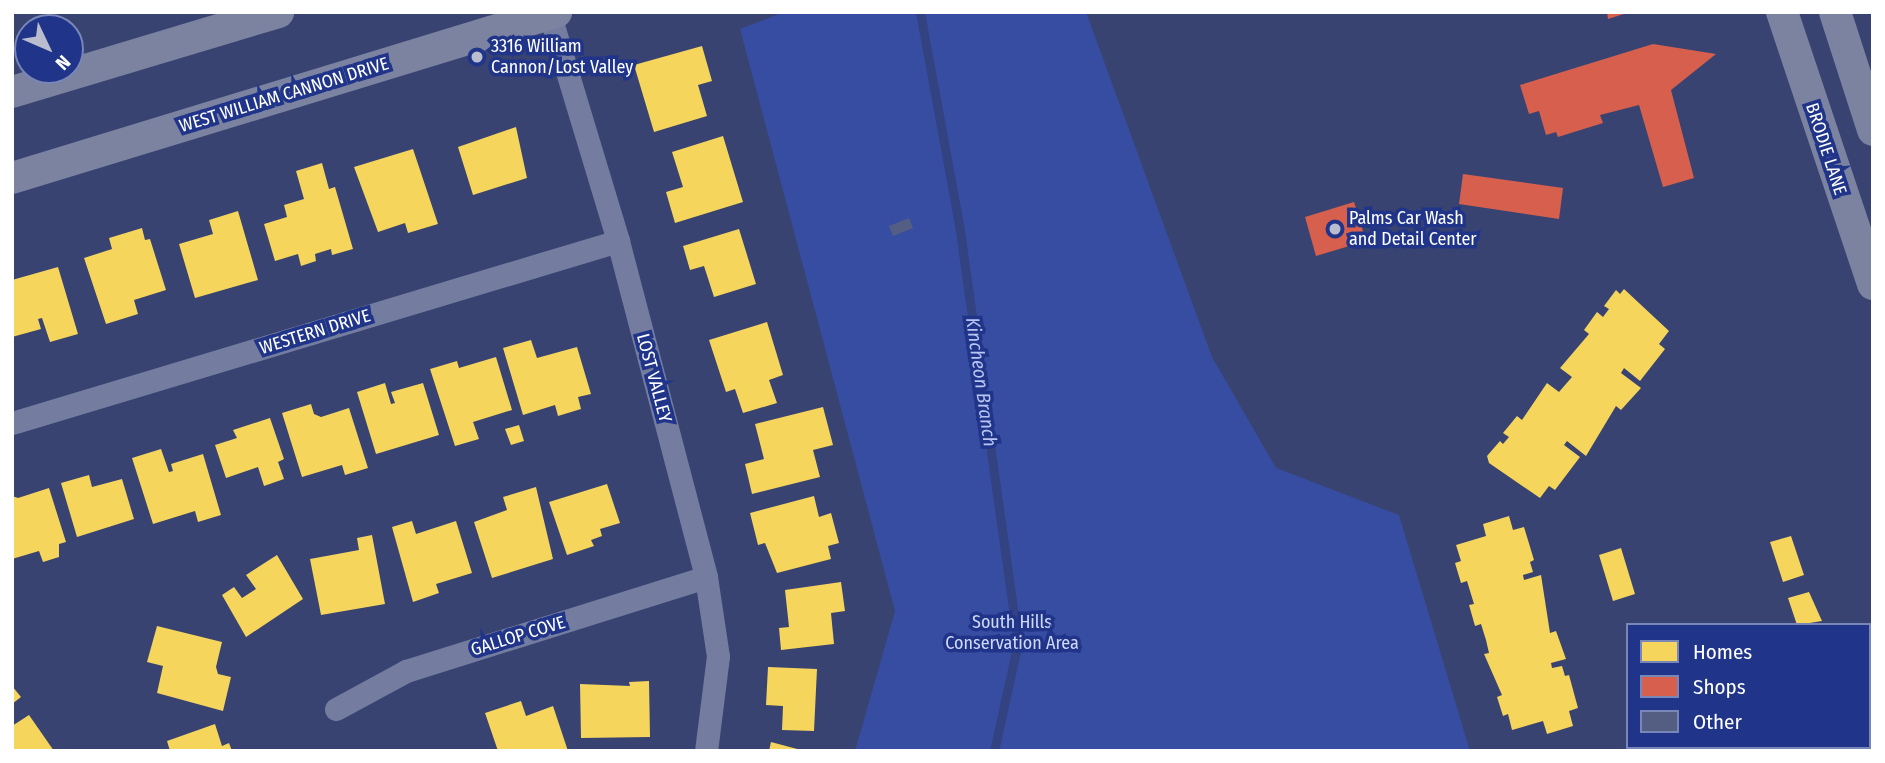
<!DOCTYPE html>
<html>
<head>
<meta charset="utf-8">
<style>
	body { margin:0 }
	#map { position:relative; width:1885px; height:763px; overflow:hidden; background:#384371; font-family:"Fira Sans Condensed",sans-serif }
	div>[style] { position:absolute }
	.green>* { inset:0; background:#374da1 }
	.homes>* { inset:0; background:#f6d55c }
	.shops>* { inset:0; background:#d6604d }
	.stream>* { height:9px; margin:-4.5px; padding:0 4.5px; transform-origin:4.5px; border-radius:4.5px; background:#334280 }
	.building>* { inset:0; background:#545d82 }
	.street>* { height:23px; margin:-11.5px; padding:0 11.5px; transform-origin:11.5px; border-radius:11.5px; background:#747d9f }
	.secondary>* { height:32px; margin:-16px; padding:0 16px; transform-origin:16px; border-radius:16px; background:#7b83a1 }
	.dots>* { width:19px; height:19px; translate:-50% -50%; box-sizing:border-box; border:4px solid #203589; border-radius:50% }
	span { translate:-50% -50%; white-space:nowrap; text-align:center; line-height:1.15; -webkit-text-stroke:7px #203589; paint-order:stroke }
	.poi-label { font-size:18px; color:#fff }
	.left { translate:0 -50%; text-align:left }
	.street-label { font-size:18px; color:#fff }
	.park-label { font-size:18px; color:#d1d9f8 }
	.water-label { font-size:19px; color:#b8c4f2; font-style:italic }
	.frame { position:absolute; inset:0; border:14px solid #fff; pointer-events:none }
	.legend { position:absolute; left:1626px; top:623px; width:245px; height:126px; box-sizing:border-box; background:#203589; border:2px solid #7986b8; margin:0; padding:9px 12px; list-style:none; font-size:21px; color:#fff }
	.legend li { display:flex; align-items:center; gap:14px; height:35px }
	.legend b { width:35px; border:2px solid #7986b8 }
	.north { position:absolute; left:14px; top:14px; width:70px; height:70px; box-sizing:border-box; background:#203589; border:2px solid #7986b8; border-radius:50%; rotate:134deg; font-size:19px; font-weight:700; line-height:28px; text-align:center; color:#fff }
	.north::after { content:''; display:block; margin:auto; width:24px; height:32px; background:#b9bdcd; clip-path:polygon(50% 0,100% 100%,50% 72%,0 100%) }
</style>
</head>
<body>
<div id="map">
	<div class="green">
		<i style="clip-path:polygon(784px 12px,1086px 12px,1212px 357px,1276px 468px,1399px 515px,1470px 751px,855px 751px,895px 611px,740px 29px)"></i>
	</div>
	<div class="homes">
		<i style="clip-path:polygon(702px 46px,712px 81px,698px 85px,707px 116px,654px 132px,634px 65px)"></i>
		<i style="clip-path:polygon(516px 127px,527px 178px,473px 195px,458px 147px)"></i>
		<i style="clip-path:polygon(723px 136px,743px 202px,675px 223px,666px 192px,683px 187px,672px 152px)"></i>
		<i style="clip-path:polygon(413px 149px,438px 224px,408px 233px,405px 223px,378px 232px,354px 167px)"></i>
		<i style="clip-path:polygon(322px 163px,329px 189px,335px 187px,353px 249px,332px 255px,331px 249px,315px 254px,316px 261px,301px 266px,298px 254px,275px 261px,264px 224px,287px 217px,284px 205px,304px 199px,296px 171px)"></i>
		<i style="clip-path:polygon(238px 211px,258px 280px,195px 298px,179px 244px,213px 234px,209px 220px)"></i>
		<i style="clip-path:polygon(142px 228px,145px 240px,150px 239px,166px 290px,134px 300px,138px 314px,106px 324px,84px 258px,112px 249px,109px 238px)"></i>
		<i style="clip-path:polygon(739px 229px,756px 284px,714px 297px,704px 266px,690px 270px,683px 246px)"></i>
		<i style="clip-path:polygon(58px 267px,78px 334px,50px 342px,42px 318px,38px 319px,41px 329px,12px 337px,12px 280px)"></i>
		<i style="clip-path:polygon(1624px 289px,1669px 331px,1659px 344px,1665px 349px,1640px 381px,1624px 368px,1621px 373px,1641px 388px,1621px 410px,1616px 406px,1586px 456px,1567px 441px,1564px 445px,1580px 457px,1555px 490px,1549px 486px,1540px 498px,1489px 463px,1487px 456px,1500px 441px,1503px 444px,1509px 437px,1503px 433px,1517px 416px,1522px 420px,1547px 383px,1559px 392px,1572px 377px,1560px 368px,1589px 334px,1584px 330px,1597px 312px,1603px 317px,1609px 309px,1604px 306px,1616px 290px,1620px 294px)"></i>
		<i style="clip-path:polygon(767px 322px,783px 375px,769px 380px,777px 403px,743px 413px,735px 389px,726px 392px,709px 340px)"></i>
		<i style="clip-path:polygon(531px 340px,537px 358px,577px 347px,591px 394px,578px 397px,581px 409px,558px 416px,555px 405px,523px 415px,503px 348px)"></i>
		<i style="clip-path:polygon(496px 357px,512px 410px,473px 422px,479px 439px,455px 446px,430px 369px,457px 361px,459px 368px)"></i>
		<i style="clip-path:polygon(385px 383px,391px 404px,395px 403px,391px 392px,423px 383px,439px 435px,376px 454px,357px 392px)"></i>
		<i style="clip-path:polygon(311px 404px,314px 414px,321px 417px,349px 408px,368px 468px,345px 475px,342px 465px,302px 477px,282px 413px)"></i>
		<i style="clip-path:polygon(823px 407px,833px 445px,813px 450px,820px 477px,752px 494px,745px 464px,764px 459px,755px 424px)"></i>
		<i style="clip-path:polygon(270px 418px,284px 459px,278px 462px,284px 479px,264px 486px,258px 467px,226px 478px,215px 445px,237px 438px,233px 430px)"></i>
		<i style="clip-path:polygon(519px 425px,524px 441px,511px 445px,505px 429px)"></i>
		<i style="clip-path:polygon(161px 449px,169px 472px,173px 471px,171px 464px,203px 454px,221px 515px,198px 522px,195px 511px,153px 524px,132px 458px)"></i>
		<i style="clip-path:polygon(89px 475px,92px 487px,122px 479px,134px 519px,77px 537px,61px 483px)"></i>
		<i style="clip-path:polygon(607px 484px,620px 523px,600px 529px,602px 536px,591px 540px,594px 546px,567px 555px,549px 502px)"></i>
		<i style="clip-path:polygon(536px 487px,553px 559px,492px 578px,474px 522px,507px 510px,503px 497px)"></i>
		<i style="clip-path:polygon(49px 488px,66px 542px,59px 544px,59px 557px,43px 562px,39px 551px,12px 559px,12px 496px,18px 498px)"></i>
		<i style="clip-path:polygon(814px 496px,819px 517px,831px 513px,839px 543px,828px 546px,831px 559px,777px 573px,765px 543px,758px 545px,750px 513px)"></i>
		<i style="clip-path:polygon(1509px 516px,1513px 530px,1524px 527px,1534px 560px,1530px 562px,1533px 572px,1523px 575px,1524px 580px,1541px 575px,1550px 633px,1556px 631px,1566px 659px,1551px 663px,1552px 668px,1562px 666px,1565px 676px,1569px 675px,1578px 708px,1569px 711px,1573px 726px,1547px 734px,1543px 721px,1512px 730px,1508px 714px,1503px 716px,1497px 697px,1502px 695px,1484px 654px,1489px 653px,1486px 640px,1481px 624px,1475px 626px,1469px 605px,1474px 604px,1467px 581px,1461px 583px,1455px 563px,1461px 561px,1456px 545px,1486px 536px,1483px 524px)"></i>
		<i style="clip-path:polygon(412px 521px,416px 534px,456px 521px,472px 573px,436px 584px,439px 593px,413px 602px,392px 527px)"></i>
		<i style="clip-path:polygon(372px 535px,385px 604px,321px 615px,310px 559px,359px 550px,357px 538px)"></i>
		<i style="clip-path:polygon(1791px 536px,1804px 575px,1783px 582px,1770px 542px)"></i>
		<i style="clip-path:polygon(1621px 548px,1635px 594px,1613px 601px,1599px 555px)"></i>
		<i style="clip-path:polygon(277px 555px,303px 599px,246px 637px,222px 595px,234px 587px,242px 598px,256px 589px,246px 575px)"></i>
		<i style="clip-path:polygon(841px 582px,845px 611px,831px 613px,834px 644px,781px 650px,779px 628px,789px 627px,785px 590px)"></i>
		<i style="clip-path:polygon(1809px 592px,1822px 621px,1797px 625px,1788px 598px)"></i>
		<i style="clip-path:polygon(157px 626px,222px 642px,216px 667px,218px 674px,231px 677px,223px 711px,157px 693px,163px 666px,147px 662px)"></i>
		<i style="clip-path:polygon(768px 667px,817px 669px,814px 731px,782px 730px,783px 706px,766px 705px)"></i>
		<i style="clip-path:polygon(649px 681px,650px 737px,581px 738px,580px 684px,630px 686px,629px 682px)"></i>
		<i style="clip-path:polygon(12px 686px,21px 697px,12px 704px)"></i>
		<i style="clip-path:polygon(521px 701px,526px 716px,553px 706px,568px 751px,498px 751px,485px 713px)"></i>
		<i style="clip-path:polygon(29px 715px,54px 751px,12px 751px,12px 726px)"></i>
		<i style="clip-path:polygon(215px 724px,222px 746px,229px 743px,232px 751px,170px 751px,167px 741px)"></i>
		<i style="clip-path:polygon(771px 742px,801px 750px,801px 751px,769px 751px)"></i>
		<i style="clip-path:polygon(1703px 747px,1730px 747px,1731px 751px,1702px 751px)"></i>
		<i style="clip-path:polygon(1788px 747px,1789px 751px,1736px 749px,1748px 747px)"></i>
		<i style="clip-path:polygon(1798px 747px,1860px 747px,1860px 751px,1799px 751px)"></i>
	</div>
	<div class="shops">
		<i style="clip-path:polygon(1607px 12px,1627px 12px,1627px 13px,1608px 19px)"></i>
		<i style="clip-path:polygon(1653px 44px,1716px 54px,1671px 90px,1694px 178px,1663px 187px,1639px 105px,1600px 115px,1603px 123px,1558px 137px,1556px 132px,1546px 135px,1539px 111px,1529px 114px,1520px 85px)"></i>
		<i style="clip-path:polygon(1463px 174px,1563px 188px,1559px 219px,1459px 204px)"></i>
		<i style="clip-path:polygon(1354px 202px,1366px 241px,1316px 256px,1305px 217px)"></i>
	</div>
	<div class="stream">
		<i style="left:920px;top:12px;width:216px;rotate:79.6deg"></i>
		<i style="left:959px;top:224px;width:422px;rotate:82deg"></i>
		<i style="left:1018px;top:642px;width:112px;rotate:102.4deg"></i>
	</div>
	<div class="building">
		<i style="clip-path:polygon(909px 218px,913px 228px,893px 236px,889px 226px)"></i>
	</div>
	<div class="street">
		<i style="left:549px;top:12px;width:239px;rotate:73.2deg"></i>
		<i style="left:618px;top:241px;width:347px;rotate:75.3deg"></i>
		<i style="left:706px;top:577px;width:80px;rotate:81.4deg"></i>
		<i style="left:718px;top:656px;width:96px;rotate:97.2deg"></i>
		<i style="left:12px;top:423px;width:633px;rotate:-16.72deg"></i>
		<i style="left:336px;top:709px;width:80px;rotate:-28.5deg"></i>
		<i style="left:406px;top:671px;width:314px;rotate:-17.4deg"></i>
	</div>
	<div class="secondary">
		<i style="left:1782px;top:12px;width:287px;rotate:71.5deg"></i>
		<i style="left:1835px;top:12px;width:124px;rotate:72.1deg"></i>
		<i style="left:12px;top:92px;width:278px;rotate:-16.7deg"></i>
		<i style="left:12px;top:178px;width:569px;rotate:-16.97deg"></i>
	</div>
	<div class="dots">
		<i style="left:477px;top:57px;background:#b9bdcd"></i>
		<i style="left:1335px;top:229px;background:#b9bdcd"></i>
	</div>
	<div class="poi-label">
		<span class="left" style="left:491px;top:57px">3316 William<br>Cannon/Lost Valley</span>
		<span class="left" style="left:1349px;top:229px">Palms Car Wash<br>and Detail Center</span>
	</div>
	<div class="street-label">
		<span style="left:284px;top:95px;rotate:-17deg">WEST WILLIAM CANNON DRIVE</span>
		<span style="left:1826px;top:149px;rotate:72deg">BRODIE LANE</span>
		<span style="left:315px;top:332px;rotate:-17deg">WESTERN DRIVE</span>
		<span style="left:654px;top:378px;rotate:75deg">LOST VALLEY</span>
		<span style="left:518px;top:636px;rotate:-17deg">GALLOP COVE</span>
	</div>
	<div class="park-label">
		<span style="left:1012px;top:633px">South Hills<br>Conservation Area</span>
	</div>
	<div class="water-label">
		<span style="left:981px;top:382px;rotate:82deg">Kincheon Branch</span>
	</div>
	<div class="frame"></div>
	<ul class="legend">
	<li><b style="height:19px;background:#f6d55c"></b>Homes</li>
	<li><b style="height:19px;background:#d6604d"></b>Shops</li>
	<li><b style="height:19px;background:#545d82"></b>Other</li>
	</ul>
	<div class="north">N</div>
</div>
</body>
</html>
